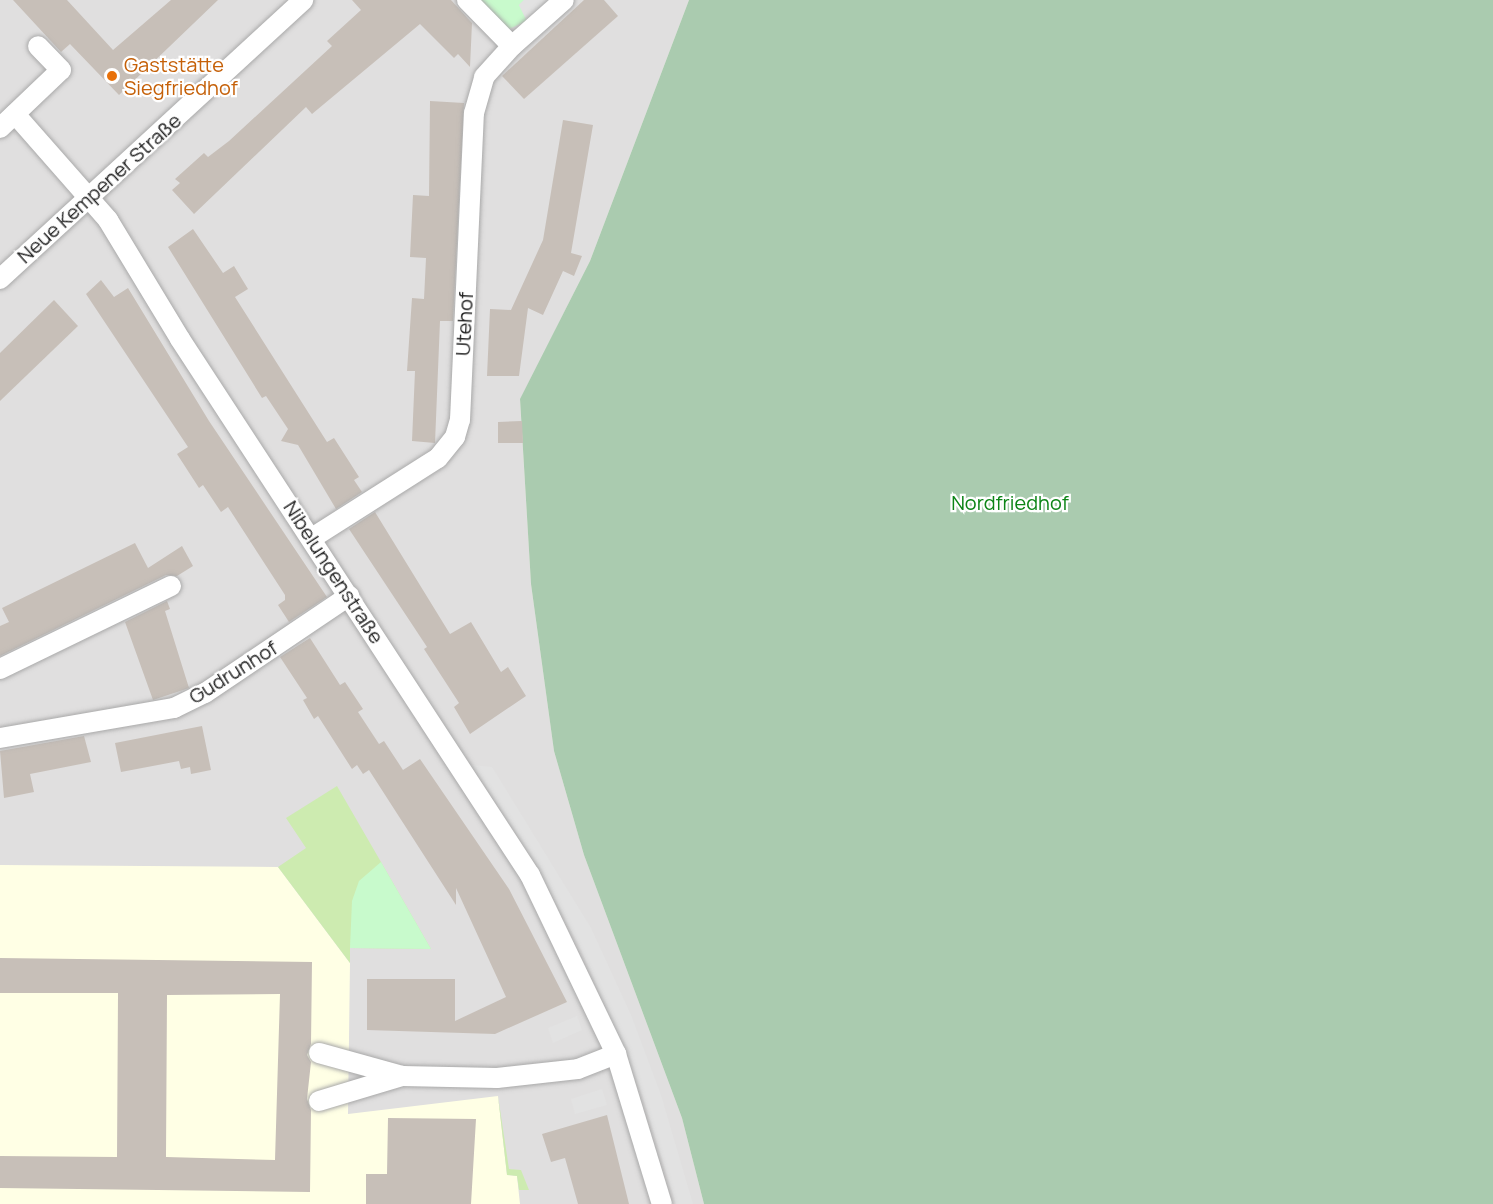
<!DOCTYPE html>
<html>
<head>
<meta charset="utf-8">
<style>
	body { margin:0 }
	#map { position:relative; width:1493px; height:1204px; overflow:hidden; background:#f2efe9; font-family:Manrope,sans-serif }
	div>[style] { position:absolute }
	.residential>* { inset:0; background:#e0dfdf }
	.education>* { inset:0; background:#ffffe5 }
	.grass>* { inset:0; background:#cdebb0 }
	.cemetery>* { inset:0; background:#aacbaf }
	.park>* { inset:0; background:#c8facc }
	.parking>* { inset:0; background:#e2e2e2 }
	.building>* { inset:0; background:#c7bfb8 }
	.roads { filter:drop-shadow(0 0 2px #a9a9a9) drop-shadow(0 0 2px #a9a9a9) }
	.street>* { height:20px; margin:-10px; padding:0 10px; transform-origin:10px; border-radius:10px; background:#fff }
	.dots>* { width:16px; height:16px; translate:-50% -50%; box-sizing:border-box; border:3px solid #fff; border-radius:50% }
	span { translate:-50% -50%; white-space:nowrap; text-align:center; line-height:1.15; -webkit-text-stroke:4.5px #fff; paint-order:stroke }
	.food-label { font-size:20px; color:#c56008 }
	.left { translate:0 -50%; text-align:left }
	.street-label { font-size:20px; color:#222 }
	.park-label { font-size:20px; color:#0c8416 }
</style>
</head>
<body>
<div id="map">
	<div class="residential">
		<i style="clip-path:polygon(0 0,689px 0,590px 261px,520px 400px,531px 584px,554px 751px,584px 855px,682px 1118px,704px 1204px,0 1204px)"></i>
	</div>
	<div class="education">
		<i style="clip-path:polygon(0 865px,278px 867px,350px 963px,348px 1114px,498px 1096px,507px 1175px,517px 1176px,520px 1204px,0 1204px)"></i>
	</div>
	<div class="grass">
		<i style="clip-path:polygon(337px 786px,381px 862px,431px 949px,350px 948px,350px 963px,278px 867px,306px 848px,286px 818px)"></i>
		<i style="clip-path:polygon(498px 1096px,509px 1169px,521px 1170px,529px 1190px,519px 1190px,517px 1176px,507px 1175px)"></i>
	</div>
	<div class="cemetery">
		<i style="clip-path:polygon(689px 0,1493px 0,1493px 1204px,704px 1204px,682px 1118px,584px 855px,554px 751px,531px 584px,520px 399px,590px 261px)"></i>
	</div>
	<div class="park">
		<i style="clip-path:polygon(477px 0,524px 0,519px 5px,527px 21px,509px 29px)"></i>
		<i style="clip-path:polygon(381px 862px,431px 949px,350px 948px,352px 901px,359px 881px)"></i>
	</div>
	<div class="parking">
		<i style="clip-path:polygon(524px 0,553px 0,527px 21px,519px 5px)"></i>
		<i style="clip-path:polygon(472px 765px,492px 767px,591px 928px,631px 1015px,661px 1095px,693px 1204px,676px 1204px,642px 1094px,581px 949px,536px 865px)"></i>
		<i style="clip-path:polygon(577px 1016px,582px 1030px,553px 1043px,548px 1028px)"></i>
		<i style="clip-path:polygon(602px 1089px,607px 1105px,575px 1114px,571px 1099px)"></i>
	</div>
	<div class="building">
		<i style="clip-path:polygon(13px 0,67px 0,113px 50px,171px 0,218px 0,119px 95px,70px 44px,61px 52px)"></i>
		<i style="clip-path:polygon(352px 0,451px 0,472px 23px,470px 67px,458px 54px,454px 58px,420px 24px,312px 114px,306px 107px,194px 214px,172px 190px,180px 183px,175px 179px,204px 153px,208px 157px,229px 141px,332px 46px,327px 41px,361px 10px)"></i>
		<i style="clip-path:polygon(584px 0,604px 0,618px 16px,524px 99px,502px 76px)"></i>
		<i style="clip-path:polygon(430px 101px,464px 103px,453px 321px,440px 321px,435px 443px,412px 441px,415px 371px,407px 371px,412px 298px,424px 299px,426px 258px,410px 257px,413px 195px,429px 196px)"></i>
		<i style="clip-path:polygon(563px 120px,593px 125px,571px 253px,582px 256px,574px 276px,563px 271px,543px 315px,528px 308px,519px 376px,487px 376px,490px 309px,511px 310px,543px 240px)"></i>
		<i style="clip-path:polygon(193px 229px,223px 273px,234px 266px,248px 289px,235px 297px,327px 442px,334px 438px,359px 477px,354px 480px,362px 492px,336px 509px,298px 445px,281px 441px,288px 429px,266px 396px,262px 398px,168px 247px)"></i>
		<i style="clip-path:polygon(101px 280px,114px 297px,128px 288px,209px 421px,327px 597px,289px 622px,278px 605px,285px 600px,285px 595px,228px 507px,221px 512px,203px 485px,199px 488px,177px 454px,188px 447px,86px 294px)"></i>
		<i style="clip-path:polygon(54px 300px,78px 326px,0 401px,0 353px)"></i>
		<i style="clip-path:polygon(522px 421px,523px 443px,498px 443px,498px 422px)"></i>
		<i style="clip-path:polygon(375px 512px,450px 634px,471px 622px,501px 672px,508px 667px,526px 696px,470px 734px,454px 707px,459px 703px,424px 649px,427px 647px,349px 529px)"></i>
		<i style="clip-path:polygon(135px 543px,148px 568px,182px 546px,193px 566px,177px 576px,166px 575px,0 656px,0 626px,9px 622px,2px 608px)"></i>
		<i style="clip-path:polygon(167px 601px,170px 609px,165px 611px,189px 688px,153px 700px,125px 622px)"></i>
		<i style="clip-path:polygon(310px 638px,340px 685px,345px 682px,363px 709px,358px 712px,379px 744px,384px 741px,403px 770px,420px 759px,509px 889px,567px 1002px,495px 1034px,367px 1030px,367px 979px,455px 979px,455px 1021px,506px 997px,456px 888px,456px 905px,369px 770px,363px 774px,357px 765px,352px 769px,318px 716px,314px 719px,303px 700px,307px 698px,280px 657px)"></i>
		<i style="clip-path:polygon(202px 726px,211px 770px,191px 774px,190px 767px,181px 769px,179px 761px,121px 772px,115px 743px)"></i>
		<i style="clip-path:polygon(84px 736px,91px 762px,30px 774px,34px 792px,4px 798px,0 751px)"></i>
		<i style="clip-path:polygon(evenodd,0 958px,312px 962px,311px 1044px,307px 1055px,311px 1062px,307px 1099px,311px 1110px,310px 1192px,0 1188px,0 1156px,117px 1157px,118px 993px,0 993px,0 958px,280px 994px,275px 1160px,166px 1157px,167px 995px,280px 994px)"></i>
		<i style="clip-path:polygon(607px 1115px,629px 1204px,578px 1204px,565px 1158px,551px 1162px,542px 1134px)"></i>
		<i style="clip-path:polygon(388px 1118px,476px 1119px,471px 1204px,366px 1204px,366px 1174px,387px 1174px)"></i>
	</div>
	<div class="roads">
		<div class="street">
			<i style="left:467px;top:0;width:64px;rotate:45.6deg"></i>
			<i style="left:512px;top:46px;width:69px;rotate:-41.5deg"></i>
			<i style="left:15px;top:114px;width:141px;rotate:48.7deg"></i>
			<i style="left:108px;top:220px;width:139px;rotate:58.8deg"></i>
			<i style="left:180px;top:339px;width:640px;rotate:56.86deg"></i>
			<i style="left:530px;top:875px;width:199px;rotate:64.3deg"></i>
			<i style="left:616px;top:1054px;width:157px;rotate:73deg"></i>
			<i style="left:0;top:128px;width:84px;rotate:-43.6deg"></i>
			<i style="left:61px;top:70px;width:33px;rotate:-134deg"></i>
			<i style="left:0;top:279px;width:412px;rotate:-42.6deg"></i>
			<i style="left:312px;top:538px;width:149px;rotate:-32.4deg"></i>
			<i style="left:438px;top:458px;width:27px;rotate:-51deg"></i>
			<i style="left:455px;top:437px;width:18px;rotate:-74deg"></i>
			<i style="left:460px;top:420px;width:307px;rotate:-87.4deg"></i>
			<i style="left:474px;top:113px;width:37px;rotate:-74deg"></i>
			<i style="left:484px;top:77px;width:42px;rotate:-47.9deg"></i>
			<i style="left:0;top:669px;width:190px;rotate:-25.9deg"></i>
			<i style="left:0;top:738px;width:177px;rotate:-9.8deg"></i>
			<i style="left:174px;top:708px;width:34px;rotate:-26deg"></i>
			<i style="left:205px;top:693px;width:174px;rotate:-34deg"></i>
			<i style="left:319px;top:1053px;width:86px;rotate:15.5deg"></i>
			<i style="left:319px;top:1101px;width:87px;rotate:-16.8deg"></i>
			<i style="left:402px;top:1076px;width:95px;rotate:1.2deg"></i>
			<i style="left:497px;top:1078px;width:81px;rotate:-6.3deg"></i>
			<i style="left:578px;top:1069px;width:41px;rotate:-21.5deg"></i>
		</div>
	</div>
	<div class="dots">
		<i style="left:112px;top:76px;background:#e8710a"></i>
	</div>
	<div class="food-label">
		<span class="left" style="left:124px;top:76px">Gaststätte<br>Siegfriedhof</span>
	</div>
	<div class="street-label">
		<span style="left:99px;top:188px;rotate:-42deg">Neue Kempener Straße</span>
		<span style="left:464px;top:324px;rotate:-87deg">Utehof</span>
		<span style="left:334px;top:572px;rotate:57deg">Nibelungenstraße</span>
		<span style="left:233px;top:672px;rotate:-32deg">Gudrunhof</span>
	</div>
	<div class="park-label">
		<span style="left:1010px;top:502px">Nordfriedhof</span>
	</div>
</div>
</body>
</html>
